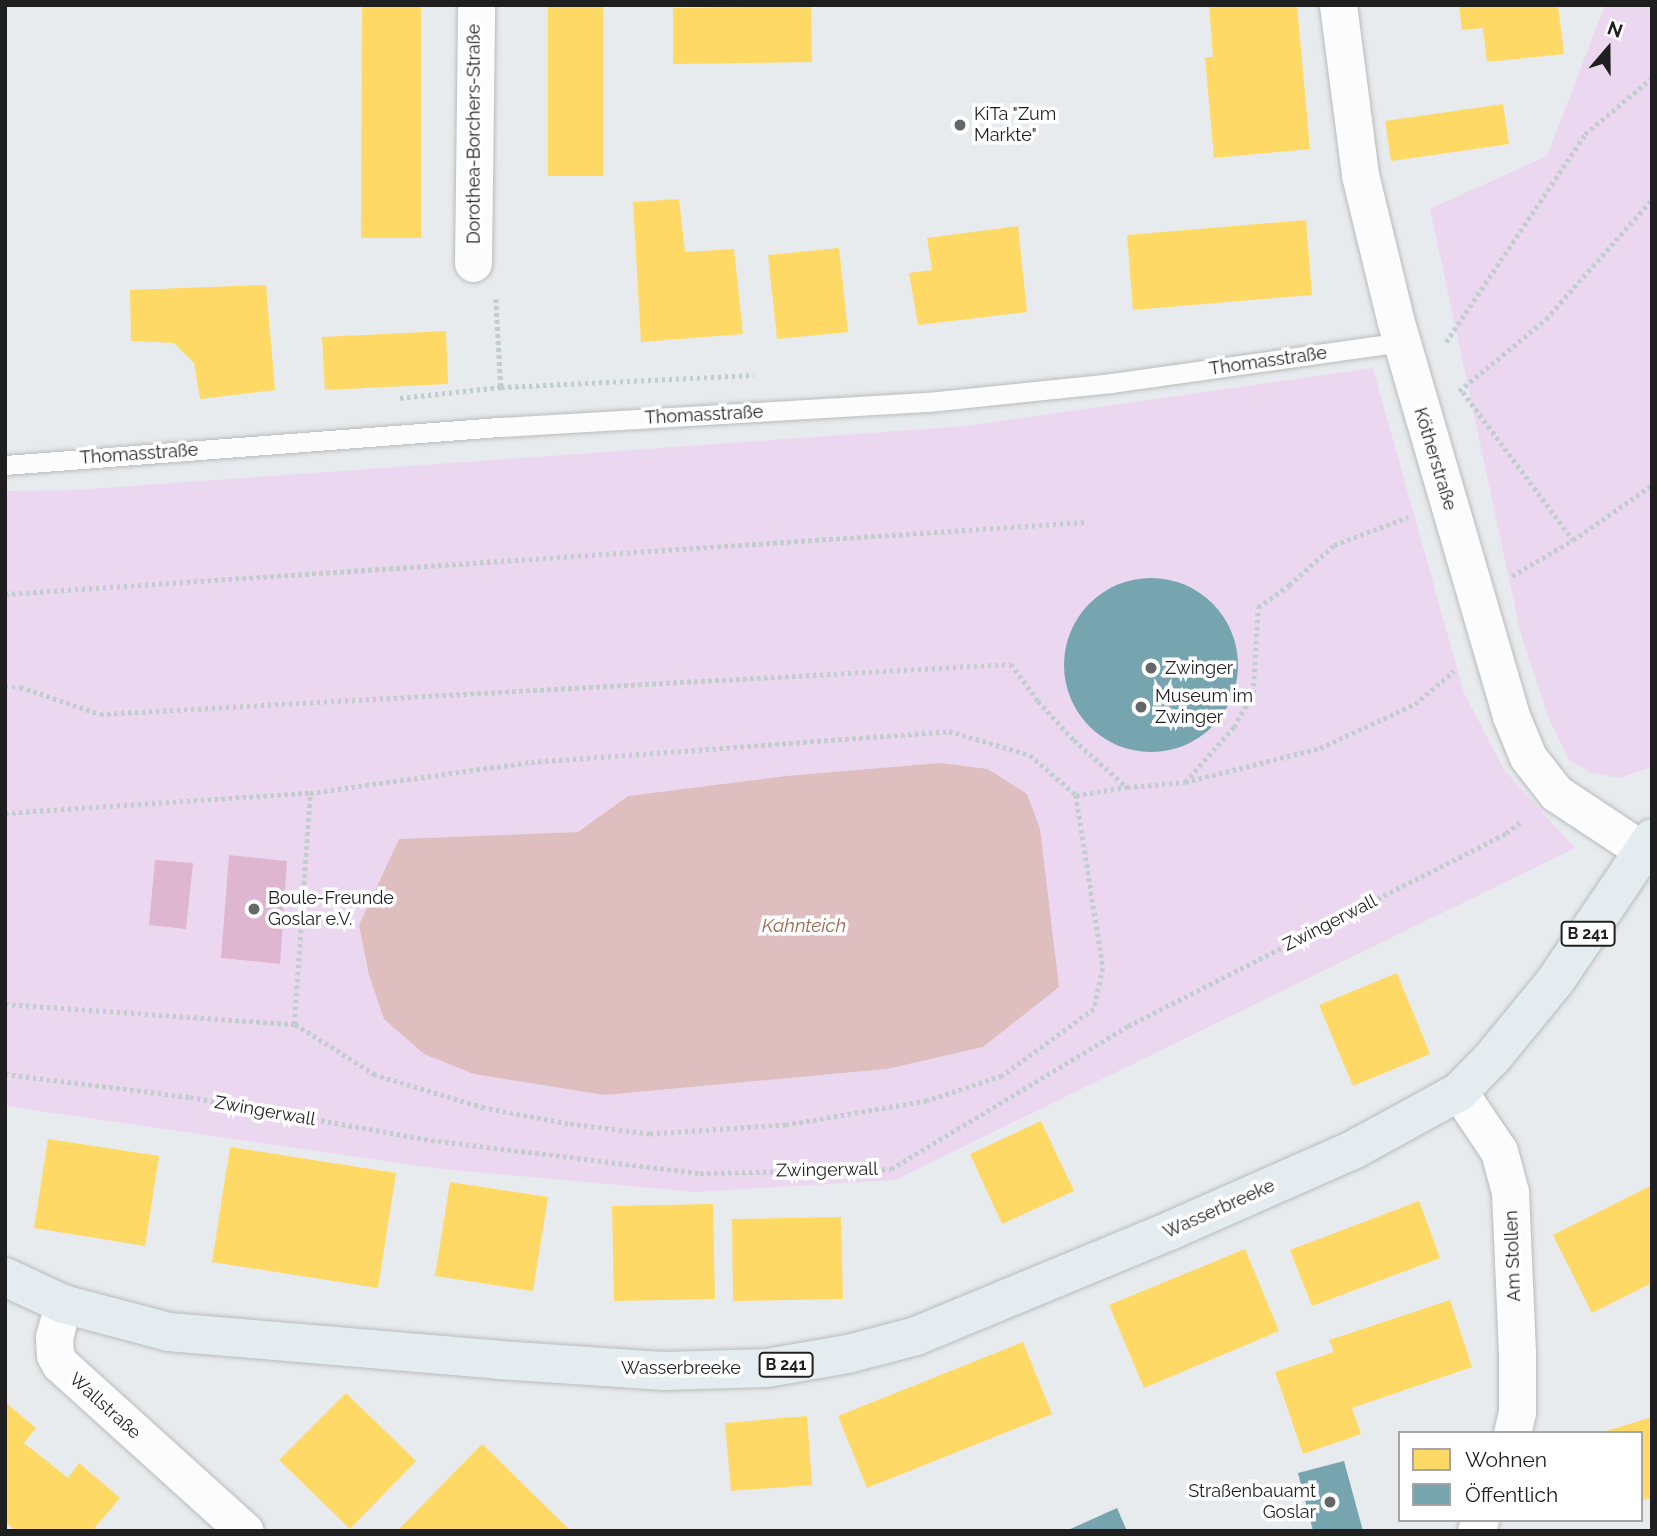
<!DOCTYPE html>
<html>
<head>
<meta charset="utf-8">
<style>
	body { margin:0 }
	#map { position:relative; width:1657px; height:1536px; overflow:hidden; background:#e8ebed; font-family:Raleway,sans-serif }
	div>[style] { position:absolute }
	.park>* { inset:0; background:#ecd7f1 }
	.pitch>* { inset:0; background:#dfb6d0 }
	.water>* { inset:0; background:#debebe }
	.homes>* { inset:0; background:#ffd966 }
	.public>* { inset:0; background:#76a5af }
	.round { border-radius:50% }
	.path>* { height:4.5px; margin-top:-2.25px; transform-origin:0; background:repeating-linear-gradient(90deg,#c2cecd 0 3.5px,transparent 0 7px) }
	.roads { filter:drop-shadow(0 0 2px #b9bbbc) drop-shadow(0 0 2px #b9bbbc) }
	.service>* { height:19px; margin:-9.5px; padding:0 9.5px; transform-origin:9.5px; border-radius:9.5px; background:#fcfcfc }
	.minor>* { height:37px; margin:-18.5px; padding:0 18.5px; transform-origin:18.5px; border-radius:18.5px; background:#fcfcfc }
	.primary>* { height:38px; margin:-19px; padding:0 19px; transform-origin:19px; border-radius:19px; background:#e5ecf0 }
	.dots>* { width:19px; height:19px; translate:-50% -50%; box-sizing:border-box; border:4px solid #fff; border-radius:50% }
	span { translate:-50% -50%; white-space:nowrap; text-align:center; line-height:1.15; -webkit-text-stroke:7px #fff; paint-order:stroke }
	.shield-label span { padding:2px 5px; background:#fff; border:2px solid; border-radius:5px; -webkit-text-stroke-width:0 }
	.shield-label { font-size:16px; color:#1f1f1f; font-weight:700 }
	.poi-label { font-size:18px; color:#1f1f1f }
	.left { translate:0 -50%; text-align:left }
	.right { translate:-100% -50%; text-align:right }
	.street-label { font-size:18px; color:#1f1f1f }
	.water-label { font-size:19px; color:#a06650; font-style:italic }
	.frame { position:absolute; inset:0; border:7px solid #1f1f1f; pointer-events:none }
	.legend { position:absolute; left:1398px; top:1431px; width:245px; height:91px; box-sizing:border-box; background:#fff; border:2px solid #a5a5a5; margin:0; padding:9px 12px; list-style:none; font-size:21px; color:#1f1f1f }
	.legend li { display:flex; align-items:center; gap:14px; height:35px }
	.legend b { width:35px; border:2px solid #a5a5a5 }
	.north { position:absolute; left:1573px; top:14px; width:70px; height:70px; -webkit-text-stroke:5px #fff; paint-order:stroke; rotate:20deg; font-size:19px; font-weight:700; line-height:28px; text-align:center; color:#1f1f1f }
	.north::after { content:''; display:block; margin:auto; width:24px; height:32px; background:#1f1f1f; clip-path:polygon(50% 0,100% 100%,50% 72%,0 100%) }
</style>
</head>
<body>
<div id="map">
	<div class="park">
		<i style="clip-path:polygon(1605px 5px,1652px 5px,1652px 767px,1619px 778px,1591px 773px,1568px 759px,1548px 716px,1521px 635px,1430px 209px,1547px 156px)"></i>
		<i style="clip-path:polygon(evenodd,1373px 368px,1464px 693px,1505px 771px,1575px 848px,895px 1180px,696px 1192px,440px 1169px,5px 1106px,5px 491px,75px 490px,966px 426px,1373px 368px,940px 763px,983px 1047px,887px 1069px,605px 1095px,384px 1019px,369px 975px,359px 925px,399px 839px,579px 832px,628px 796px,785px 776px,940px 763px)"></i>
	</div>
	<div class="pitch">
		<i style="clip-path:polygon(229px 855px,287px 861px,280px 964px,221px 958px)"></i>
		<i style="clip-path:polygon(155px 860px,193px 863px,186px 929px,149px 925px)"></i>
	</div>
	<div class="water">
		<i style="clip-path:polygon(940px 763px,988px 769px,1027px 794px,1040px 829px,1059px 987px,983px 1047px,887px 1069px,605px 1095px,474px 1074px,424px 1054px,384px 1019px,369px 975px,359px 925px,399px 839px,578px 832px,628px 796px,785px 776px)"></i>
	</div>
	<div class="homes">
		<i style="clip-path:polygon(362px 5px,421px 5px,421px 238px,361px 238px)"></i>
		<i style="clip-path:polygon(548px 5px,603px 5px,603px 176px,548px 176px)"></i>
		<i style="clip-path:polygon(1209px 5px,1297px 5px,1310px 149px,1214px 158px,1205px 57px,1213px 57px)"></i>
		<i style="clip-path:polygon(1459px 5px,1558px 5px,1564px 54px,1487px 62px,1483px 28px,1462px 30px)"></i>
		<i style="clip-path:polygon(811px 6px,812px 62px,673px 64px,673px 8px)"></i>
		<i style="clip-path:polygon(1503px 104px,1509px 144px,1391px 161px,1385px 121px)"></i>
		<i style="clip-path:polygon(679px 199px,685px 252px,734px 249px,743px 334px,641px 342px,633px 202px)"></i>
		<i style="clip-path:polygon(1306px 220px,1312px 295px,1133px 310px,1127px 235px)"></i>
		<i style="clip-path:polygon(1018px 226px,1027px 312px,918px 325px,909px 273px,932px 270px,927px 238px)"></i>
		<i style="clip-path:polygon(839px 248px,848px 332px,777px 339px,768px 255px)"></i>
		<i style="clip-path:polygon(266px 285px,275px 390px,200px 399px,194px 363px,174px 343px,131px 341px,130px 290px)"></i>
		<i style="clip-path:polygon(446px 331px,448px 384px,325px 390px,322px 337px)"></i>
		<i style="clip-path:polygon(1397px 973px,1430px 1054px,1353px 1086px,1319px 1005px)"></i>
		<i style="clip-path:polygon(1041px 1121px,1074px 1191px,1002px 1224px,970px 1154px)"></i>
		<i style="clip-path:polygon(48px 1139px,159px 1156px,145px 1246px,34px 1228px)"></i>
		<i style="clip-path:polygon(230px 1147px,396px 1173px,378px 1288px,212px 1262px)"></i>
		<i style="clip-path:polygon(450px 1182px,548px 1197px,533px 1291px,435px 1276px)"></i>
		<i style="clip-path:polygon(1652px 1185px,1652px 1283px,1592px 1313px,1553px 1235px)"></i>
		<i style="clip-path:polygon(1419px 1201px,1440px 1258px,1312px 1306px,1290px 1250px)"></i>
		<i style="clip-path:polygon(713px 1204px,715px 1299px,614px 1301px,612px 1206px)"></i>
		<i style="clip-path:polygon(841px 1217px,843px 1299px,733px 1301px,732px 1219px)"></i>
		<i style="clip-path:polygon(1245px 1249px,1279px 1331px,1144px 1388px,1109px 1305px)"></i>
		<i style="clip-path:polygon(1450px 1300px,1472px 1367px,1352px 1408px,1361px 1434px,1303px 1454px,1275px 1372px,1334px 1352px,1329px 1340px)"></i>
		<i style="clip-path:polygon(1023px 1342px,1052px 1414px,867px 1488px,838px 1416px)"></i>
		<i style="clip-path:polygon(346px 1393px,416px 1461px,350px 1529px,279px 1460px)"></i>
		<i style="clip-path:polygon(5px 1402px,36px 1428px,24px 1443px,68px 1478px,79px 1463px,120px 1498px,92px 1531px,16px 1531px,5px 1522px)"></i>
		<i style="clip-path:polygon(807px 1416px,812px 1485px,731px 1491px,725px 1423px)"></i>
		<i style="clip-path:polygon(1652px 1417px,1652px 1498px,1641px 1501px,1641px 1433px,1603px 1432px)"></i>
		<i style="clip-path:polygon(482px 1444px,571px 1531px,397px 1531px)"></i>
	</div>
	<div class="public">
		<i class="round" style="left:1064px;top:578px;width:174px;height:174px"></i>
		<i style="clip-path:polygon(1344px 1461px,1363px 1531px,1313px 1531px,1298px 1473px)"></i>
		<i style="clip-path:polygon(1117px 1508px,1127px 1531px,1066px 1531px)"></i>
	</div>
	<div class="path">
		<i style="left:496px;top:299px;width:89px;rotate:86.8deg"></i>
		<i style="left:1446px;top:342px;width:250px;rotate:-56.2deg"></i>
		<i style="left:1585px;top:134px;width:87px;rotate:-39.9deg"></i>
		<i style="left:1459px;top:391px;width:113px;rotate:-39.6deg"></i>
		<i style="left:1546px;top:319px;width:160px;rotate:-48.5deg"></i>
		<i style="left:1463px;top:392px;width:184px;rotate:53.4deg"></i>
		<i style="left:400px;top:398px;width:102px;rotate:-6.2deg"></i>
		<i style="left:501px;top:387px;width:253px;rotate:-2.7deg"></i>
		<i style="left:1512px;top:576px;width:71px;rotate:-30.5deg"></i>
		<i style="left:1573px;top:540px;width:96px;rotate:-34.8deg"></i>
		<i style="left:5px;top:594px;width:1082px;rotate:-3.81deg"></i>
		<i style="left:5px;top:687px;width:15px"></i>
		<i style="left:20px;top:687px;width:84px;rotate:18.6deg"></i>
		<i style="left:100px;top:714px;width:912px;rotate:-3.14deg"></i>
		<i style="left:1011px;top:664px;width:46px;rotate:53.9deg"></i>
		<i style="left:1038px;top:701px;width:53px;rotate:47.3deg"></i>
		<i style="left:1074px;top:740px;width:71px;rotate:41.6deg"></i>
		<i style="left:1185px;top:782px;width:74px;rotate:-48.3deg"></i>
		<i style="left:1234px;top:727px;width:39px;rotate:-61deg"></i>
		<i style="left:1253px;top:693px;width:86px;rotate:-86.7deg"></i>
		<i style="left:1258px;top:607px;width:38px;rotate:-35deg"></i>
		<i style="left:1289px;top:585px;width:60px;rotate:-41.6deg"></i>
		<i style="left:1334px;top:545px;width:79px;rotate:-20.7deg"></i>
		<i style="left:1076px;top:795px;width:52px;rotate:-8.9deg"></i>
		<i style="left:1127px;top:787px;width:58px;rotate:-4.9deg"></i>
		<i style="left:1185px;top:782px;width:139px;rotate:-14.1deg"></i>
		<i style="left:1320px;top:748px;width:105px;rotate:-24.9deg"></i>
		<i style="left:1415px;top:704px;width:51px;rotate:-40.2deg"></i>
		<i style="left:5px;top:813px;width:306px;rotate:-3.8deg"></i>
		<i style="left:310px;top:793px;width:223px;rotate:-8deg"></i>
		<i style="left:531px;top:762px;width:419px;rotate:-4.2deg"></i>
		<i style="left:949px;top:731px;width:84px;rotate:16.5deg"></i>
		<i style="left:1030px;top:755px;width:61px;rotate:41deg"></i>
		<i style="left:1076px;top:795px;width:175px;rotate:81.1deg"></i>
		<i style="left:1103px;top:968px;width:42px;rotate:102.4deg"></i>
		<i style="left:1094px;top:1009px;width:114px;rotate:143.9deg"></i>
		<i style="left:1002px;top:1076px;width:79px;rotate:161.6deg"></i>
		<i style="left:927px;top:1101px;width:143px;rotate:170.3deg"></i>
		<i style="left:786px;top:1125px;width:136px;rotate:176.2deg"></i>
		<i style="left:650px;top:1134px;width:83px;rotate:-173deg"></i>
		<i style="left:568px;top:1124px;width:86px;rotate:-169.2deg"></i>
		<i style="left:484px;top:1108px;width:114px;rotate:-163.2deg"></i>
		<i style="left:375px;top:1075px;width:96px;rotate:-147.8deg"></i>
		<i style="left:294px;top:1024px;width:232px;rotate:-86deg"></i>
		<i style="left:5px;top:1004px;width:290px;rotate:4deg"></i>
		<i style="left:5px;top:1074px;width:186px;rotate:7.1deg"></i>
		<i style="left:190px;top:1097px;width:252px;rotate:10.1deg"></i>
		<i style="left:438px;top:1141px;width:264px;rotate:7deg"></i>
		<i style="left:700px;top:1173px;width:191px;rotate:-1.2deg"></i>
		<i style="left:891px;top:1169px;width:277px;rotate:-31.1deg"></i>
		<i style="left:1128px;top:1026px;width:424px;rotate:-27deg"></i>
		<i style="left:1506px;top:833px;width:21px;rotate:-37deg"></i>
	</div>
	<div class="roads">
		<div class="service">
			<i style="left:5px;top:465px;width:499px;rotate:-4.4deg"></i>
			<i style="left:503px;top:427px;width:426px;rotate:-3.4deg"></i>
			<i style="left:928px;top:402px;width:184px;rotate:-5.9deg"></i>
			<i style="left:1111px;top:383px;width:293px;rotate:-8deg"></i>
		</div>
		<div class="minor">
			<i style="left:1338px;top:5px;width:171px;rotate:82.6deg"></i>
			<i style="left:1360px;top:175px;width:148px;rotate:76.3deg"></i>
			<i style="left:1395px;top:319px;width:414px;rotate:73.7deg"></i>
			<i style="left:1511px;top:716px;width:44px;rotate:67.5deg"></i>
			<i style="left:1528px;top:757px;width:46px;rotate:52.1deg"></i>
			<i style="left:1556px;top:793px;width:107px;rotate:33.5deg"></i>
			<i style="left:473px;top:263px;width:258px;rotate:-89.3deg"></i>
			<i style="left:1459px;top:1092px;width:71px;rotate:55.9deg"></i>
			<i style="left:1499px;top:1151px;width:42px;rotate:75deg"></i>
			<i style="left:1510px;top:1192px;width:160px;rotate:87.5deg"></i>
			<i style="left:1517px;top:1352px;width:60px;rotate:90deg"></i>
			<i style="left:1517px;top:1412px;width:22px;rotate:103deg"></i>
			<i style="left:63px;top:1304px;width:34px;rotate:105deg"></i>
			<i style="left:54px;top:1337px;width:18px;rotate:87deg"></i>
			<i style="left:55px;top:1355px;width:10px;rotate:61deg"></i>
			<i style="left:60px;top:1364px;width:249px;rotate:42.1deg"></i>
			<i style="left:1476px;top:1531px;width:12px;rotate:-70deg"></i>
		</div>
		<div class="primary">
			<i style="left:5px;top:1277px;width:64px;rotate:25deg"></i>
			<i style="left:63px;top:1304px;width:110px;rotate:14.8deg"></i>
			<i style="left:169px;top:1332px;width:331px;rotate:4.8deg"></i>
			<i style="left:499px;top:1360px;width:166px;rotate:3.8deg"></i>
			<i style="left:665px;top:1371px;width:102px;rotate:-1.7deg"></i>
			<i style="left:767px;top:1368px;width:82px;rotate:-9.8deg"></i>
			<i style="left:848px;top:1354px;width:70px;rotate:-14.8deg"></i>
			<i style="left:916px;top:1336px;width:279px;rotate:-22.5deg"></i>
			<i style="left:1174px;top:1229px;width:196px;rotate:-23.8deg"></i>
			<i style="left:1353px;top:1150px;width:121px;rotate:-28.7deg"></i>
			<i style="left:1459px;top:1092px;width:49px;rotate:-45.8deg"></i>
			<i style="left:1493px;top:1057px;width:99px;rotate:-50.7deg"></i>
			<i style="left:1556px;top:980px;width:171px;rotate:-55.9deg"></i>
		</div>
	</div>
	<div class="dots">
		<i style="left:960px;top:125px;background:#656667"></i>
		<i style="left:1151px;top:668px;background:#656667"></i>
		<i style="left:1141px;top:707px;background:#656667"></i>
		<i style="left:254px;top:909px;background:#656667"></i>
		<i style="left:1330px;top:1502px;background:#656667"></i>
	</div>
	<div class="shield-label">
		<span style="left:1588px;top:934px">B 241</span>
		<span style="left:786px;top:1365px">B 241</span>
	</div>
	<div class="poi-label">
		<span class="left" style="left:974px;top:125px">KiTa "Zum<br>Markte"</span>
		<span class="left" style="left:1165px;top:668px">Zwinger</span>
		<span class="left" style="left:1155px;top:707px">Museum im<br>Zwinger</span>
		<span class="left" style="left:268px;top:909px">Boule-Freunde<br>Goslar e.V.</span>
		<span class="right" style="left:1316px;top:1502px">Straßenbauamt<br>Goslar</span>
	</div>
	<div class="street-label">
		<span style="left:474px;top:134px;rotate:-90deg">Dorothea-Borchers-Straße</span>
		<span style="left:1268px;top:361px;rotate:-8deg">Thomasstraße</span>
		<span style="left:704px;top:415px;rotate:-3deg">Thomasstraße</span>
		<span style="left:139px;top:454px;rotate:-4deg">Thomasstraße</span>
		<span style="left:1435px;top:459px;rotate:73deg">Kötherstraße</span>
		<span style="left:1330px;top:923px;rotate:-27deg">Zwingerwall</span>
		<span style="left:265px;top:1111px;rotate:10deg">Zwingerwall</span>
		<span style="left:827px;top:1170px;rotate:-1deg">Zwingerwall</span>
		<span style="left:1219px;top:1209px;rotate:-24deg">Wasserbreeke</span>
		<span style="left:1513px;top:1256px;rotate:-92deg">Am Stollen</span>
		<span style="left:681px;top:1368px">Wasserbreeke</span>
		<span style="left:105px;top:1406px;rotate:42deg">Wallstraße</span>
	</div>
	<div class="water-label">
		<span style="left:804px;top:926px">Kahnteich</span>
	</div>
	<div class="frame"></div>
	<ul class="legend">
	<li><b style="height:19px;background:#ffd966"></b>Wohnen</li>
	<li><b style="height:19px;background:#76a5af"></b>Öffentlich</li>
	</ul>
	<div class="north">N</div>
</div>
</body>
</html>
